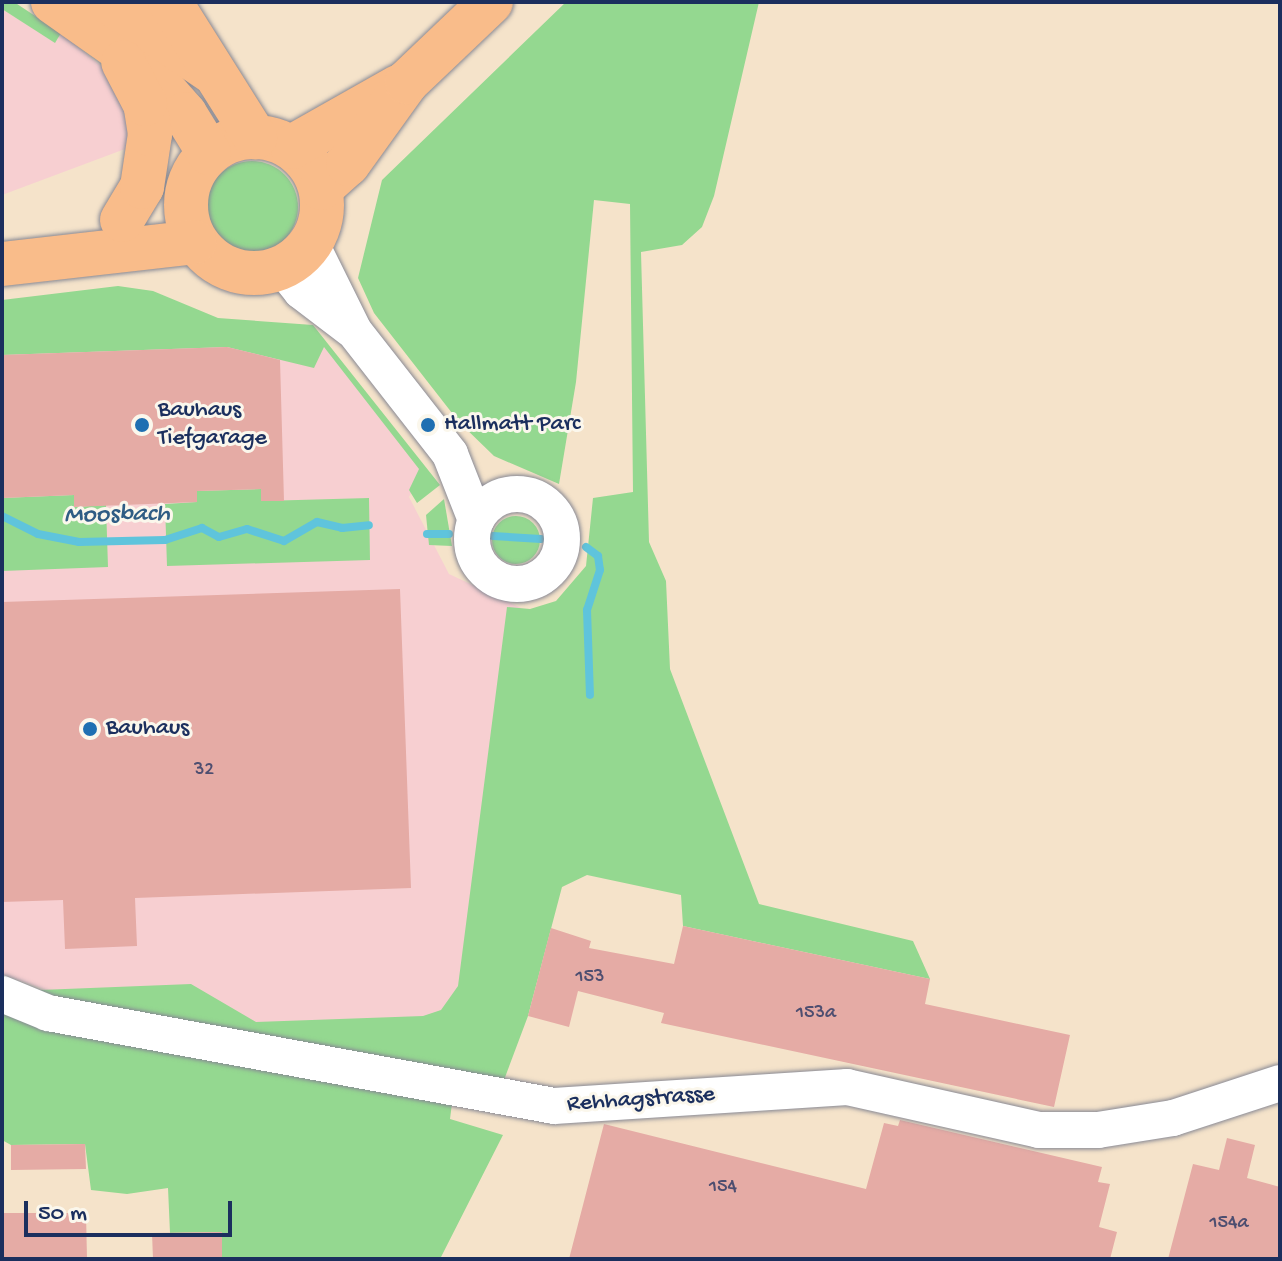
<!DOCTYPE html>
<html>
<head>
<meta charset="utf-8">
<style>
	body { margin:0 }
	#map { position:relative; width:1282px; height:1261px; overflow:hidden; background:#f5e3ca; font-family:"Gochi Hand",sans-serif }
	div>[style] { position:absolute }
	.built>* { inset:0; background:#f7cfd1 }
	.green>* { inset:0; background:#94d890 }
	.round { border-radius:50% }
	.stream>* { height:8px; margin:-4px; padding:0 4px; transform-origin:4px; border-radius:4px; background:#5fc4dc }
	.building>* { inset:0; background:#e5aba5 }
	.roads { filter:drop-shadow(0 0 2px #888994) drop-shadow(0 0 2px #888994) }
	.minor>* { height:36px; margin:-18px; padding:0 18px; transform-origin:18px; border-radius:18px; background:#fff }
	.minor>.ring { margin:-18px; padding:0; box-sizing:content-box; background:none; border:36px solid #fff; border-radius:50% }
	.major>* { height:44px; margin:-22px; padding:0 22px; transform-origin:22px; border-radius:22px; background:#f9bc8a }
	.major>.ring { margin:-22px; padding:0; box-sizing:content-box; background:none; border:44px solid #f9bc8a; border-radius:50% }
	.highway>* { height:44px; margin:-22px; padding:0 22px; transform-origin:22px; border-radius:22px; background:#f9bc8a }
	.dots>* { width:22px; height:22px; translate:-50% -50%; box-sizing:border-box; border:4px solid #fbf7ec; border-radius:50% }
	span { translate:-50% -50%; white-space:nowrap; text-align:center; line-height:1.15; -webkit-text-stroke:6px #fbf7ec; paint-order:stroke }
	.number-label { font-size:20px; color:#4e4e70 }
	.number-label span { -webkit-text-stroke-width:0 }
	.poi-label { font-size:24px; color:#1b2f5e }
	.left { translate:0 -50%; text-align:left }
	.street-label { font-size:24px; color:#1b2f5e }
	.water-label { font-size:26px; color:#2f5c84; font-style:italic }
	.frame { position:absolute; inset:0; border:4px solid #1b2f5e; pointer-events:none }
	.scale { position:absolute; left:24px; top:1201px; width:208px; height:36px; box-sizing:border-box; border:4px solid #1b2f5e; border-top:0; padding-left:10px; font-size:24px; line-height:28px; white-space:nowrap; color:#1b2f5e; -webkit-text-stroke:6px #fbf7ec; paint-order:stroke }
</style>
</head>
<body>
<div id="map">
	<div class="built">
		<i style="clip-path:polygon(2px 9px,55px 42px,61px 33px,113px 76px,134px 105px,133px 146px,2px 195px)"></i>
		<i style="clip-path:polygon(2px 312px,226px 332px,309px 329px,425px 467px,409px 497px,449px 574px,545px 619px,476px 1044px,91px 1006px,2px 974px)"></i>
	</div>
	<div class="green">
		<i style="clip-path:polygon(2px 2px,14px 2px,61px 33px,55px 43px,2px 9px)"></i>
		<i style="clip-path:polygon(566px 2px,759px 2px,714px 196px,702px 227px,682px 245px,641px 252px,649px 542px,666px 581px,670px 669px,759px 904px,913px 941px,930px 979px,683px 926px,681px 895px,587px 875px,562px 887px,528px 1016px,501px 1088px,248px 1043px,2px 983px,2px 976px,40px 990px,191px 984px,256px 1022px,423px 1016px,441px 1010px,458px 986px,507px 607px,530px 609px,556px 601px,586px 566px,593px 498px,633px 492px,630px 204px,594px 200px,576px 382px,559px 484px,494px 456px,459px 422px,374px 313px,358px 278px,382px 180px)"></i>
		<i class="round" style="left:206px;top:161px;width:92px;height:92px"></i>
		<i style="clip-path:polygon(118px 286px,153px 291px,218px 318px,313px 325px,440px 485px,417px 503px,409px 490px,419px 469px,324px 347px,314px 368px,227px 347px,2px 355px,2px 300px)"></i>
		<i style="clip-path:polygon(261px 489px,262px 501px,369px 498px,370px 560px,167px 566px,165px 504px,197px 502px,197px 491px)"></i>
		<i style="clip-path:polygon(74px 495px,75px 507px,106px 505px,108px 567px,2px 571px,2px 498px)"></i>
		<i style="clip-path:polygon(444px 499px,452px 546px,429px 545px,426px 515px)"></i>
		<i class="round" style="left:492px;top:516px;width:48px;height:48px"></i>
		<i style="clip-path:polygon(2px 1005px,452px 1103px,450px 1119px,503px 1135px,440px 1259px,222px 1259px,221px 1232px,170px 1233px,168px 1188px,127px 1194px,91px 1190px,85px 1144px,11px 1145px,2px 1140px)"></i>
	</div>
	<div class="stream">
		<i style="left:2px;top:516px;width:40px;rotate:26.6deg"></i>
		<i style="left:38px;top:534px;width:42px;rotate:11deg"></i>
		<i style="left:79px;top:542px;width:86px;rotate:-1.3deg"></i>
		<i style="left:165px;top:540px;width:39px;rotate:-18deg"></i>
		<i style="left:202px;top:528px;width:19px;rotate:28deg"></i>
		<i style="left:219px;top:537px;width:29px;rotate:-16deg"></i>
		<i style="left:247px;top:529px;width:39px;rotate:18deg"></i>
		<i style="left:284px;top:541px;width:38px;rotate:-30deg"></i>
		<i style="left:317px;top:522px;width:26px;rotate:13deg"></i>
		<i style="left:342px;top:528px;width:27px;rotate:-6deg"></i>
		<i style="left:427px;top:534px;width:22px"></i>
		<i style="left:493px;top:536px;width:48px;rotate:3.6deg"></i>
		<i style="left:586px;top:547px;width:15px;rotate:37deg"></i>
		<i style="left:598px;top:556px;width:14px;rotate:82deg"></i>
		<i style="left:600px;top:570px;width:42px;rotate:108deg"></i>
		<i style="left:587px;top:610px;width:85px;rotate:88deg"></i>
	</div>
	<div class="building">
		<i style="clip-path:polygon(227px 347px,280px 360px,284px 501px,261px 501px,261px 489px,197px 491px,197px 502px,74px 507px,74px 495px,2px 498px,2px 355px)"></i>
		<i style="clip-path:polygon(400px 589px,411px 888px,135px 898px,137px 946px,65px 949px,63px 900px,2px 902px,2px 602px)"></i>
		<i style="clip-path:polygon(683px 926px,930px 979px,925px 1004px,1070px 1035px,1054px 1107px,661px 1023px,664px 1013px,578px 991px,569px 1027px,528px 1016px,551px 928px,591px 941px,589px 948px,674px 964px)"></i>
		<i style="clip-path:polygon(900px 1120px,1102px 1167px,1098px 1182px,1110px 1184px,1099px 1227px,1117px 1232px,1110px 1259px,569px 1259px,604px 1124px,866px 1189px,884px 1123px,898px 1126px)"></i>
		<i style="clip-path:polygon(1227px 1138px,1255px 1145px,1247px 1178px,1280px 1187px,1280px 1259px,1168px 1259px,1193px 1164px,1219px 1170px)"></i>
		<i style="clip-path:polygon(85px 1144px,86px 1169px,11px 1170px,11px 1145px)"></i>
		<i style="clip-path:polygon(2px 1213px,86px 1213px,87px 1259px,2px 1259px)"></i>
		<i style="clip-path:polygon(222px 1232px,222px 1259px,153px 1259px,152px 1233px)"></i>
	</div>
	<div class="roads">
		<div class="minor">
			<i style="left:310px;top:242px;width:99px;rotate:63.7deg"></i>
			<i style="left:354px;top:331px;width:156px;rotate:52deg"></i>
			<i style="left:450px;top:454px;width:71px;rotate:68.5deg"></i>
			<i style="left:281px;top:266px;width:32px;rotate:51deg"></i>
			<i style="left:301px;top:291px;width:63px;rotate:37.2deg"></i>
			<i class="ring" style="left:472px;top:494px;width:54px;height:54px"></i>
			<i style="left:2px;top:994px;width:50px;rotate:22.4deg"></i>
			<i style="left:48px;top:1013px;width:514px;rotate:10.41deg"></i>
			<i style="left:554px;top:1106px;width:294px;rotate:-3.7deg"></i>
			<i style="left:847px;top:1087px;width:197px;rotate:12.6deg"></i>
			<i style="left:1039px;top:1130px;width:59px"></i>
			<i style="left:1098px;top:1130px;width:76px;rotate:-9.1deg"></i>
			<i style="left:1173px;top:1118px;width:113px;rotate:-18.1deg"></i>
		</div>
		<div class="major">
			<i class="ring" style="left:186px;top:137px;width:92px;height:92px"></i>
			<i style="left:292px;top:147px;width:122px;rotate:-29.5deg"></i>
			<i style="left:321px;top:188px;width:36px;rotate:-42deg"></i>
			<i style="left:348px;top:164px;width:101px;rotate:-54.3deg"></i>
			<i style="left:407px;top:82px;width:116px;rotate:-43.6deg"></i>
			<i style="left:2px;top:264px;width:194px;rotate:-6.5deg"></i>
		</div>
		<div class="highway">
			<i style="left:53px;top:2px;width:108px;rotate:35.2deg"></i>
			<i style="left:141px;top:64px;width:67px;rotate:48.7deg"></i>
			<i style="left:185px;top:114px;width:46px;rotate:58.4deg"></i>
			<i style="left:109px;top:2px;width:123px;rotate:34.1deg"></i>
			<i style="left:170px;top:2px;width:160px;rotate:57.8deg"></i>
			<i style="left:122px;top:220px;width:39px;rotate:-59deg"></i>
			<i style="left:142px;top:187px;width:54px;rotate:-81.4deg"></i>
			<i style="left:150px;top:134px;width:30px;rotate:-99deg"></i>
			<i style="left:145px;top:104px;width:47px;rotate:-117.6deg"></i>
		</div>
	</div>
	<div class="dots">
		<i style="left:142px;top:425px;background:#1f6fb2"></i>
		<i style="left:428px;top:425px;background:#1f6fb2"></i>
		<i style="left:90px;top:729px;background:#1f6fb2"></i>
	</div>
	<div class="number-label">
		<span style="left:204px;top:770px">32</span>
		<span style="left:590px;top:977px">153</span>
		<span style="left:816px;top:1013px">153a</span>
		<span style="left:723px;top:1187px">154</span>
		<span style="left:1229px;top:1223px">154a</span>
	</div>
	<div class="poi-label">
		<span class="left" style="left:158px;top:425px">Bauhaus<br>Tiefgarage</span>
		<span class="left" style="left:444px;top:425px">Hallmatt Parc</span>
		<span class="left" style="left:106px;top:729px">Bauhaus</span>
	</div>
	<div class="street-label">
		<span style="left:641px;top:1100px;rotate:-4deg">Rehhagstrasse</span>
	</div>
	<div class="water-label">
		<span style="left:117px;top:516px;rotate:-1deg">Moosbach</span>
	</div>
	<div class="frame"></div>
	<div class="scale">50 m</div>
</div>
</body>
</html>
